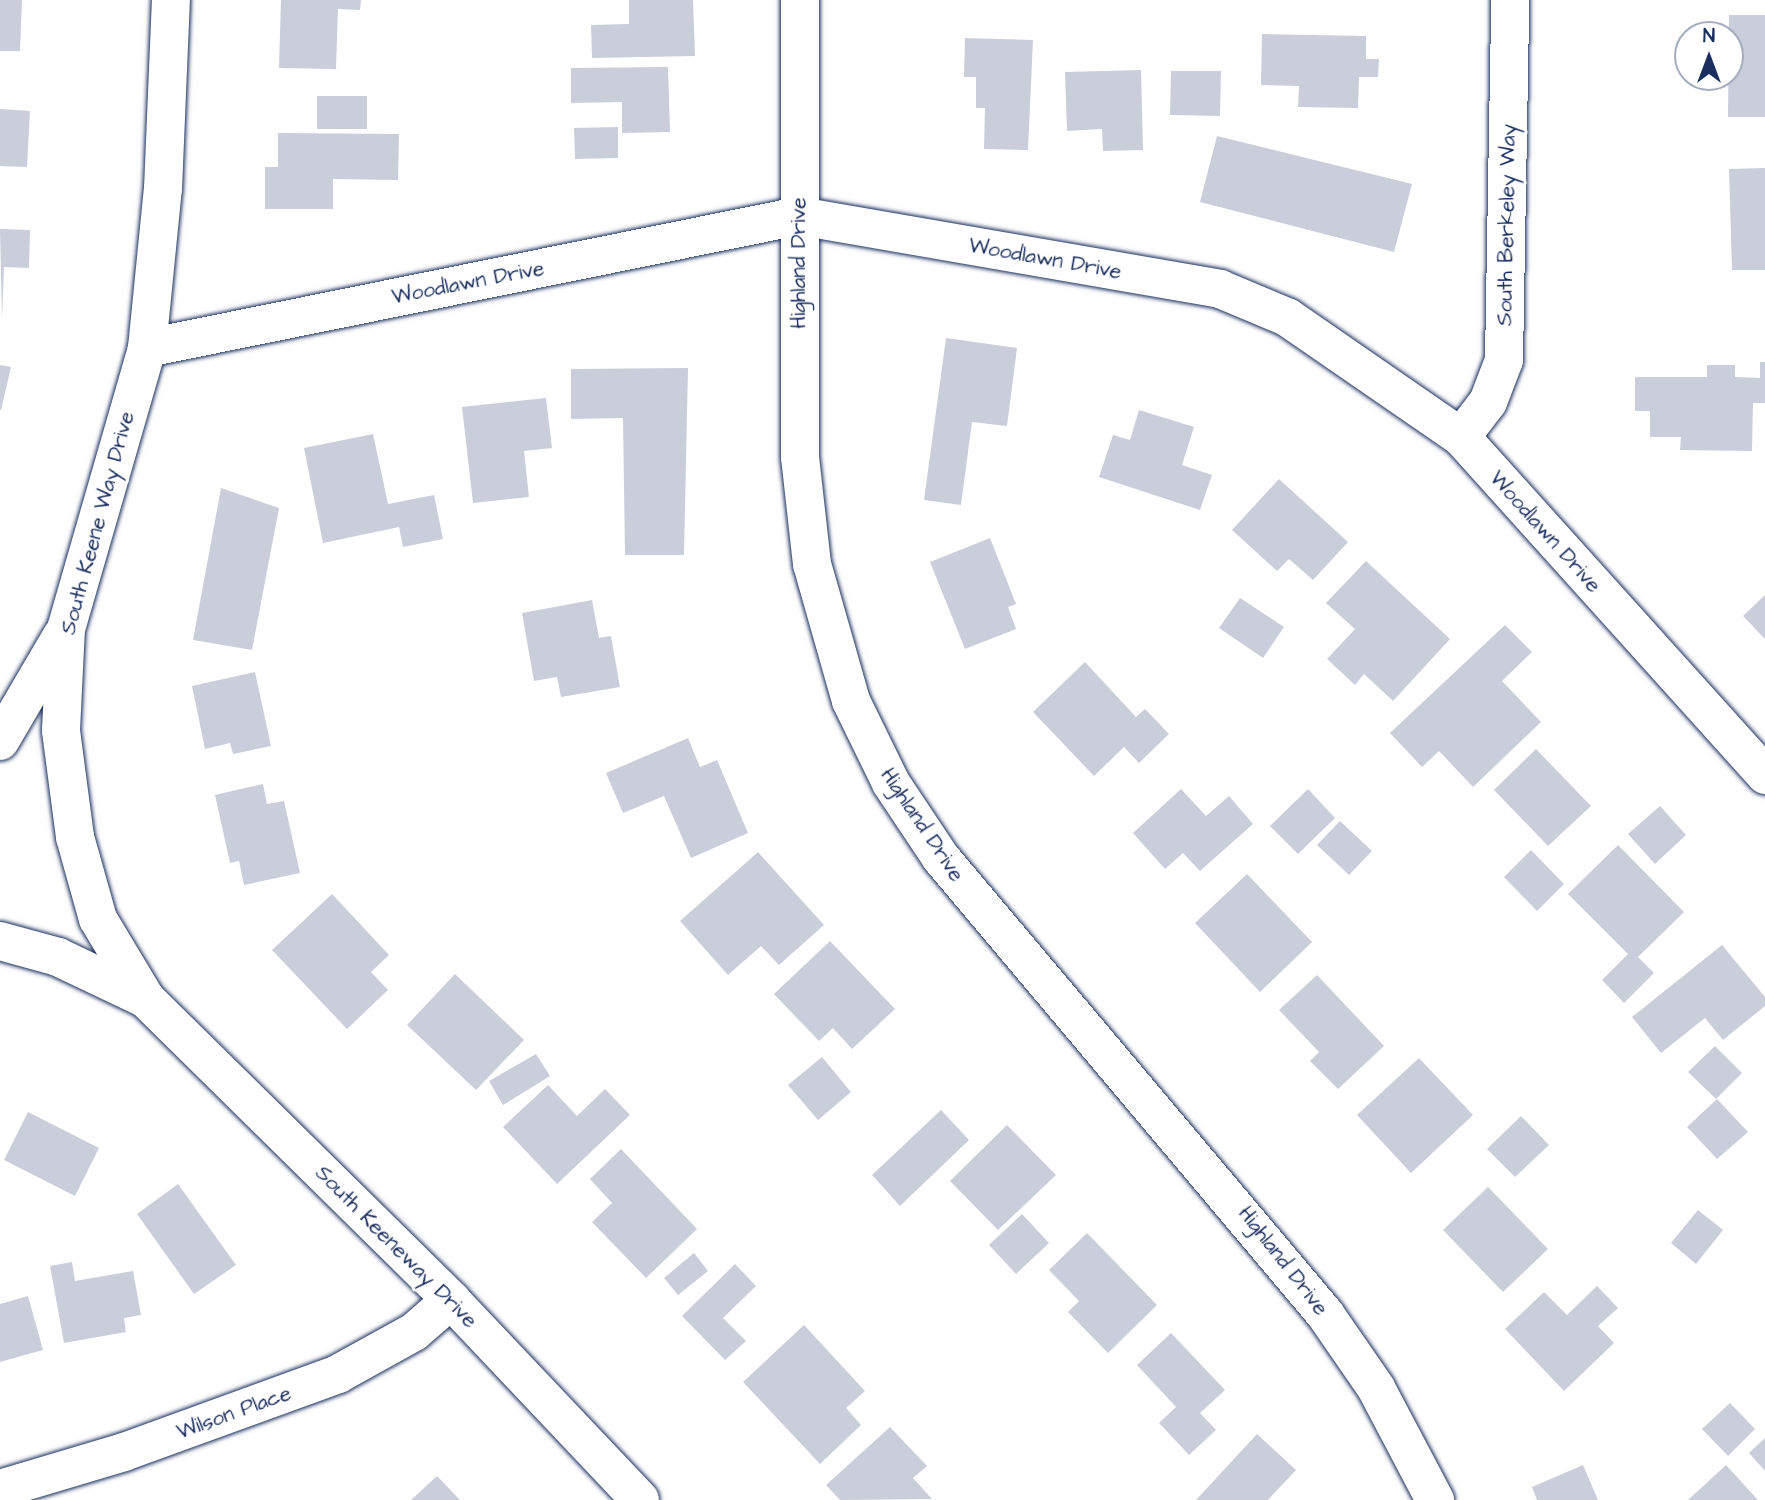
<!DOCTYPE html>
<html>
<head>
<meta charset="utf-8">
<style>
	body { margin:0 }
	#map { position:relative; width:1765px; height:1500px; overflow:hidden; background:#fff; font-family:"Architects Daughter",sans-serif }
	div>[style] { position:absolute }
	.building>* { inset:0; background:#caceda }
	.roads { filter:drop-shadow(0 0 2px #1b2f5e) drop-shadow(0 0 2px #1b2f5e) }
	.minor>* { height:38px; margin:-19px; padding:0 19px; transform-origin:19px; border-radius:19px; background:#fff }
	.secondary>* { height:38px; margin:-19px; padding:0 19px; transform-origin:19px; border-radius:19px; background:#fff }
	span { translate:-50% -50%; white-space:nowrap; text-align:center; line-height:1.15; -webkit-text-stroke:6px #fff; paint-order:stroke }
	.street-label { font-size:21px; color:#1b2f5e }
	.north { position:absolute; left:1674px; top:21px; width:70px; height:70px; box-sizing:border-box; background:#fff; border:2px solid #a4acbf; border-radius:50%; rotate:0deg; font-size:19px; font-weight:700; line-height:28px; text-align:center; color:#1b2f5e }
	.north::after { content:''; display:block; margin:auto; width:24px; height:32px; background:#1b2f5e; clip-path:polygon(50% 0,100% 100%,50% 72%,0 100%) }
</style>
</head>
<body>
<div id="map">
	<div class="building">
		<i style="clip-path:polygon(0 0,22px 0,20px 51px,0 51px)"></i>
		<i style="clip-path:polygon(281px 0,361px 0,360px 10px,338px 9px,336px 69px,279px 68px)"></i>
		<i style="clip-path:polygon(629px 0,693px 0,695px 56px,592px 58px,591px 25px,629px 24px)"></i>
		<i style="clip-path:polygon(1729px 15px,1765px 15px,1765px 117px,1728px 117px)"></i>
		<i style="clip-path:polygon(1262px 34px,1366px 36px,1366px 59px,1379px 59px,1378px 77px,1359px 77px,1358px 108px,1298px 107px,1299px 86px,1261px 85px)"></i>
		<i style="clip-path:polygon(965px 38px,1033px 40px,1028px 150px,984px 149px,985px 108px,976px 108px,976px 77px,964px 77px)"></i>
		<i style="clip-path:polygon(668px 67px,670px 132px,622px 133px,622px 102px,571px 103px,571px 68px)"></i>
		<i style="clip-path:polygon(1141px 70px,1143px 150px,1103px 151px,1102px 129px,1067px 131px,1065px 72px)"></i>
		<i style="clip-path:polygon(1171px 71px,1221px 71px,1220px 116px,1170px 115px)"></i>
		<i style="clip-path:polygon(317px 96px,367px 96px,367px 129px,317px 129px)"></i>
		<i style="clip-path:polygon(0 109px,30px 111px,27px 167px,0 166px)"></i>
		<i style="clip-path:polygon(618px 127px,618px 158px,575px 159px,574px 128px)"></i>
		<i style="clip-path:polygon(278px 133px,399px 134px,398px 180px,333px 179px,333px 209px,265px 209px,265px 167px,278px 167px)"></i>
		<i style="clip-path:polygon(1217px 136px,1412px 184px,1394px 252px,1200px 202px)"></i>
		<i style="clip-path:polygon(1765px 168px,1765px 270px,1732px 270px,1729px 169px)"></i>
		<i style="clip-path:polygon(0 229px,30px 230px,29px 268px,4px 267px,2px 318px)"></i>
		<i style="clip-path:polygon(946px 338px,1017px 348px,1007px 426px,972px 422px,961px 505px,924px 500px)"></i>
		<i style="clip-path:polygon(1760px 362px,1765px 362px,1765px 403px,1753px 403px,1752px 451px,1680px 450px,1681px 437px,1650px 437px,1650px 411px,1635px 411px,1635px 377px,1707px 377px,1707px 365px,1735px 365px,1735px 377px,1760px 378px)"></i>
		<i style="clip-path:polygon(0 365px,11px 367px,1px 410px,0 410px)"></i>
		<i style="clip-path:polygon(688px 368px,684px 555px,625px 555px,623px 418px,571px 419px,571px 369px)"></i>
		<i style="clip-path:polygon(546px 398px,552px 448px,524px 451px,529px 497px,473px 503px,462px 407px)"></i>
		<i style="clip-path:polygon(1139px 410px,1194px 427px,1182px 465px,1212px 475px,1200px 510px,1099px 477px,1113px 435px,1130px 440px)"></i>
		<i style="clip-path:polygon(373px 434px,388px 504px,434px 495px,443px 539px,403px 547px,399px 527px,323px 543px,304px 448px)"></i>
		<i style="clip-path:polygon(1279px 479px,1348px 542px,1313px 580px,1289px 559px,1277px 571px,1232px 530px)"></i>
		<i style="clip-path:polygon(221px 488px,279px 508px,252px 650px,193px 640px)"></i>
		<i style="clip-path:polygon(990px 538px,1016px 604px,1008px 607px,1016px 629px,965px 649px,930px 562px)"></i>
		<i style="clip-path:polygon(1366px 561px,1450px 639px,1393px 701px,1364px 674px,1355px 685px,1327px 659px,1355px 629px,1326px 603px)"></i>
		<i style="clip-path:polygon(1765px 595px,1765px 639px,1743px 616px)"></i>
		<i style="clip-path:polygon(1240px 598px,1284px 627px,1263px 658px,1219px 628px)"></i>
		<i style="clip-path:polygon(592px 600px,599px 638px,611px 636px,620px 687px,561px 697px,557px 677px,534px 681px,522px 613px)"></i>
		<i style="clip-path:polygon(1505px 625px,1532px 652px,1502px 681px,1541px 722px,1473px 787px,1439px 751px,1422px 767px,1390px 733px)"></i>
		<i style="clip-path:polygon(1085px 662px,1136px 717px,1145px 709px,1169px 734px,1139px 763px,1124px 747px,1094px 776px,1033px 712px)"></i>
		<i style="clip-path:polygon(255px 672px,271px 746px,233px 754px,230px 743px,205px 749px,192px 686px)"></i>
		<i style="clip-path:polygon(688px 738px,700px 767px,717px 760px,748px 833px,691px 858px,664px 796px,623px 813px,606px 773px)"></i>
		<i style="clip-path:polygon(1536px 749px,1591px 806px,1548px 846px,1494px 790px)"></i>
		<i style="clip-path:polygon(263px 784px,267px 804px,284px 801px,300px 873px,244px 885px,239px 861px,230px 863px,215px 795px)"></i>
		<i style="clip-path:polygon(1181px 789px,1206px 816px,1229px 796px,1253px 824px,1200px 871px,1183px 853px,1165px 869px,1133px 833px)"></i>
		<i style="clip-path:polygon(1308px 789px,1335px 818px,1298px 854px,1270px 826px)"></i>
		<i style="clip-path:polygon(1660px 806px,1686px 835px,1655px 864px,1628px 834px)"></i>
		<i style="clip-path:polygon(1340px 821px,1372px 851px,1349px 875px,1317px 845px)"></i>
		<i style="clip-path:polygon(1618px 845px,1684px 912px,1638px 957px,1654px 973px,1624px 1003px,1602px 980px,1628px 954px,1568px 894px)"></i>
		<i style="clip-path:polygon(1531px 850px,1564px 884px,1537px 911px,1504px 877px)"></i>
		<i style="clip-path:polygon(758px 852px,824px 925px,779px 965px,761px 946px,728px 975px,680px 921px)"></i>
		<i style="clip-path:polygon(1247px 874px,1312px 942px,1260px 992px,1195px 923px)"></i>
		<i style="clip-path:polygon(332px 894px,389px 955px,371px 972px,388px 990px,347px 1029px,272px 950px)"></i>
		<i style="clip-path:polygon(830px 941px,895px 1009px,852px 1049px,833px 1028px,819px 1041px,774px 994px)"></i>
		<i style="clip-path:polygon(1722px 945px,1765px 997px,1765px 1006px,1723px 1040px,1705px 1018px,1661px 1053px,1632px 1017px)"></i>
		<i style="clip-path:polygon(455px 974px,524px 1040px,476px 1090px,407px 1025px)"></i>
		<i style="clip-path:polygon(1317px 975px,1384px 1046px,1338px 1089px,1310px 1061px,1319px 1052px,1279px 1010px)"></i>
		<i style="clip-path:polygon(1715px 1046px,1742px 1073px,1716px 1099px,1688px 1072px)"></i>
		<i style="clip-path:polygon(536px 1054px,550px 1076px,503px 1105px,489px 1081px)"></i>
		<i style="clip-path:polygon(822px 1057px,851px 1092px,818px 1120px,788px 1085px)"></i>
		<i style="clip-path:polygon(1419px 1058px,1473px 1115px,1411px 1173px,1357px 1115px)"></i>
		<i style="clip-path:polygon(548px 1085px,577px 1116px,605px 1089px,630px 1115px,557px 1184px,503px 1127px)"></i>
		<i style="clip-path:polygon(1717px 1099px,1748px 1132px,1717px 1159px,1687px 1127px)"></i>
		<i style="clip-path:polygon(941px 1110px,969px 1140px,900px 1206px,872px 1175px)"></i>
		<i style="clip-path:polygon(28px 1112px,99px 1148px,75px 1196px,4px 1160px)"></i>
		<i style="clip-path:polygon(1521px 1116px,1549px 1145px,1515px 1177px,1487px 1149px)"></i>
		<i style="clip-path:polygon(1007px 1125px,1056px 1175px,998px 1230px,950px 1181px)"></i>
		<i style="clip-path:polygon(621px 1149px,697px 1229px,646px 1278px,592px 1222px,612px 1203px,590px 1179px)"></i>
		<i style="clip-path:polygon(178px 1184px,236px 1265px,194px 1294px,137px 1214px)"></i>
		<i style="clip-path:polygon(1488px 1187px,1548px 1249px,1503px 1292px,1443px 1230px)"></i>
		<i style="clip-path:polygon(1698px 1210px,1723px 1230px,1696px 1264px,1671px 1243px)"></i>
		<i style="clip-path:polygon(1022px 1214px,1049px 1243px,1016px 1274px,989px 1245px)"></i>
		<i style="clip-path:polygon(1087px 1233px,1157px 1305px,1108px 1353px,1068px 1312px,1079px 1301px,1049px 1270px)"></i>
		<i style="clip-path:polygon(694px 1253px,708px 1271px,678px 1295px,664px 1278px)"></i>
		<i style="clip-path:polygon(72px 1262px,75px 1281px,133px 1271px,141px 1315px,124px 1318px,126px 1332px,64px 1343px,50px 1266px)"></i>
		<i style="clip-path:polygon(735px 1264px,756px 1286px,723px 1318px,746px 1341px,725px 1360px,682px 1316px)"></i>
		<i style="clip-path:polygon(1597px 1286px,1618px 1308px,1598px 1326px,1614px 1343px,1564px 1391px,1505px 1329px,1544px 1292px,1567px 1315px)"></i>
		<i style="clip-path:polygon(28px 1296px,43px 1350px,0 1362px,0 1304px)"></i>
		<i style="clip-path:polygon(804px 1325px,865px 1391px,846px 1408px,861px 1425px,820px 1464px,743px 1382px)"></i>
		<i style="clip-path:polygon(1171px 1333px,1225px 1390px,1200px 1413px,1216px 1430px,1189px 1455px,1159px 1423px,1176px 1407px,1137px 1365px)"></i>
		<i style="clip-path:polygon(1730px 1403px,1755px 1429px,1728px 1456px,1702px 1429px)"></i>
		<i style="clip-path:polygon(890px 1427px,927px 1466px,913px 1478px,932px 1499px,840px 1500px,826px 1485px)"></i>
		<i style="clip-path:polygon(1257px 1434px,1296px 1470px,1268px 1500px,1196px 1500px)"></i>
		<i style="clip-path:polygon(1765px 1438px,1765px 1471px,1749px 1453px)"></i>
		<i style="clip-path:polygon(1583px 1465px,1598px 1500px,1537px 1500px,1532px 1487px)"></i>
		<i style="clip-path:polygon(1726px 1465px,1758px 1500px,1688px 1500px)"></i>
		<i style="clip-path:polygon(437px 1476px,460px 1500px,411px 1500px)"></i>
	</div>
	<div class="roads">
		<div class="minor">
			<i style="left:147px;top:348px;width:665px;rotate:-11.45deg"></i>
			<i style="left:799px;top:216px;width:427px;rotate:9.8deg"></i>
			<i style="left:1220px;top:289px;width:73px;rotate:22.7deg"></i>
			<i style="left:1287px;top:317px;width:211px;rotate:34.6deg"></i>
			<i style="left:1461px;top:437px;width:455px;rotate:48deg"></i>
			<i style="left:1461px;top:437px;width:44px;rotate:-52.4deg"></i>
			<i style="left:1488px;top:402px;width:45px;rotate:-69.1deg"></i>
			<i style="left:1504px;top:360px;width:360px;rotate:-89deg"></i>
			<i style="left:0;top:741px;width:121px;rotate:-59.6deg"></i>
			<i style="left:0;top:941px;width:60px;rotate:15.4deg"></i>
			<i style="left:58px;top:957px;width:98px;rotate:25.5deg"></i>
			<i style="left:146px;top:999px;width:93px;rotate:-121deg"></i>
			<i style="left:98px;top:919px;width:85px;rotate:-105.7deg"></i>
			<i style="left:75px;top:837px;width:108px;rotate:-97.5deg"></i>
			<i style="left:61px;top:730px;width:101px;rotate:-87.2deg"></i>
			<i style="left:66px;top:629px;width:292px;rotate:-73.9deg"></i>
			<i style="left:147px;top:348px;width:160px;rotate:-84.3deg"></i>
			<i style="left:163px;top:189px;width:189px;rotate:-87.6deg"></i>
			<i style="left:146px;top:999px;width:429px;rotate:44.6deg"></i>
			<i style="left:451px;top:1300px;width:275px;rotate:46.6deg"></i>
			<i style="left:0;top:1489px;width:129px;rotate:-16.6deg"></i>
			<i style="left:124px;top:1452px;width:228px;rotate:-20deg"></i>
			<i style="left:338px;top:1374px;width:87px;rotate:-28.9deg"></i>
			<i style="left:414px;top:1332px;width:49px;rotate:-40.9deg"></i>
		</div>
		<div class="secondary">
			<i style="left:800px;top:0;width:457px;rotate:90deg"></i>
			<i style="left:800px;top:457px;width:108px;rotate:83.6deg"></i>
			<i style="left:812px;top:564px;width:142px;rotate:74.1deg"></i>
			<i style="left:851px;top:701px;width:91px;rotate:64deg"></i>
			<i style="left:891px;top:783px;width:90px;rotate:56.3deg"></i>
			<i style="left:941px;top:858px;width:596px;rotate:49.9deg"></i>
			<i style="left:1325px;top:1314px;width:90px;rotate:55.4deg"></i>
			<i style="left:1376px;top:1388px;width:127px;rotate:62.2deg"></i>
		</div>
	</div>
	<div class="street-label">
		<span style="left:1507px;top:225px;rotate:-89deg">South Berkeley Way</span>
		<span style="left:1045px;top:259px;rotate:10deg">Woodlawn Drive</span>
		<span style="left:799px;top:263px;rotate:-90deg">Highland Drive</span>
		<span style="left:468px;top:283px;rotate:-11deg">Woodlawn Drive</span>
		<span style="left:98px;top:523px;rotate:-75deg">South Keene Way Drive</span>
		<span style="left:1545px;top:532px;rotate:48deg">Woodlawn Drive</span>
		<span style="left:922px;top:825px;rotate:56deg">Highland Drive</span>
		<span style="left:396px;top:1247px;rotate:45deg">South Keeneway Drive</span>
		<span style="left:1283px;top:1261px;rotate:52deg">Highland Drive</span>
		<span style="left:234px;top:1413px;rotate:-20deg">Wilson Place</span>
	</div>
	<div class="north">N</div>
</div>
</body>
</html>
